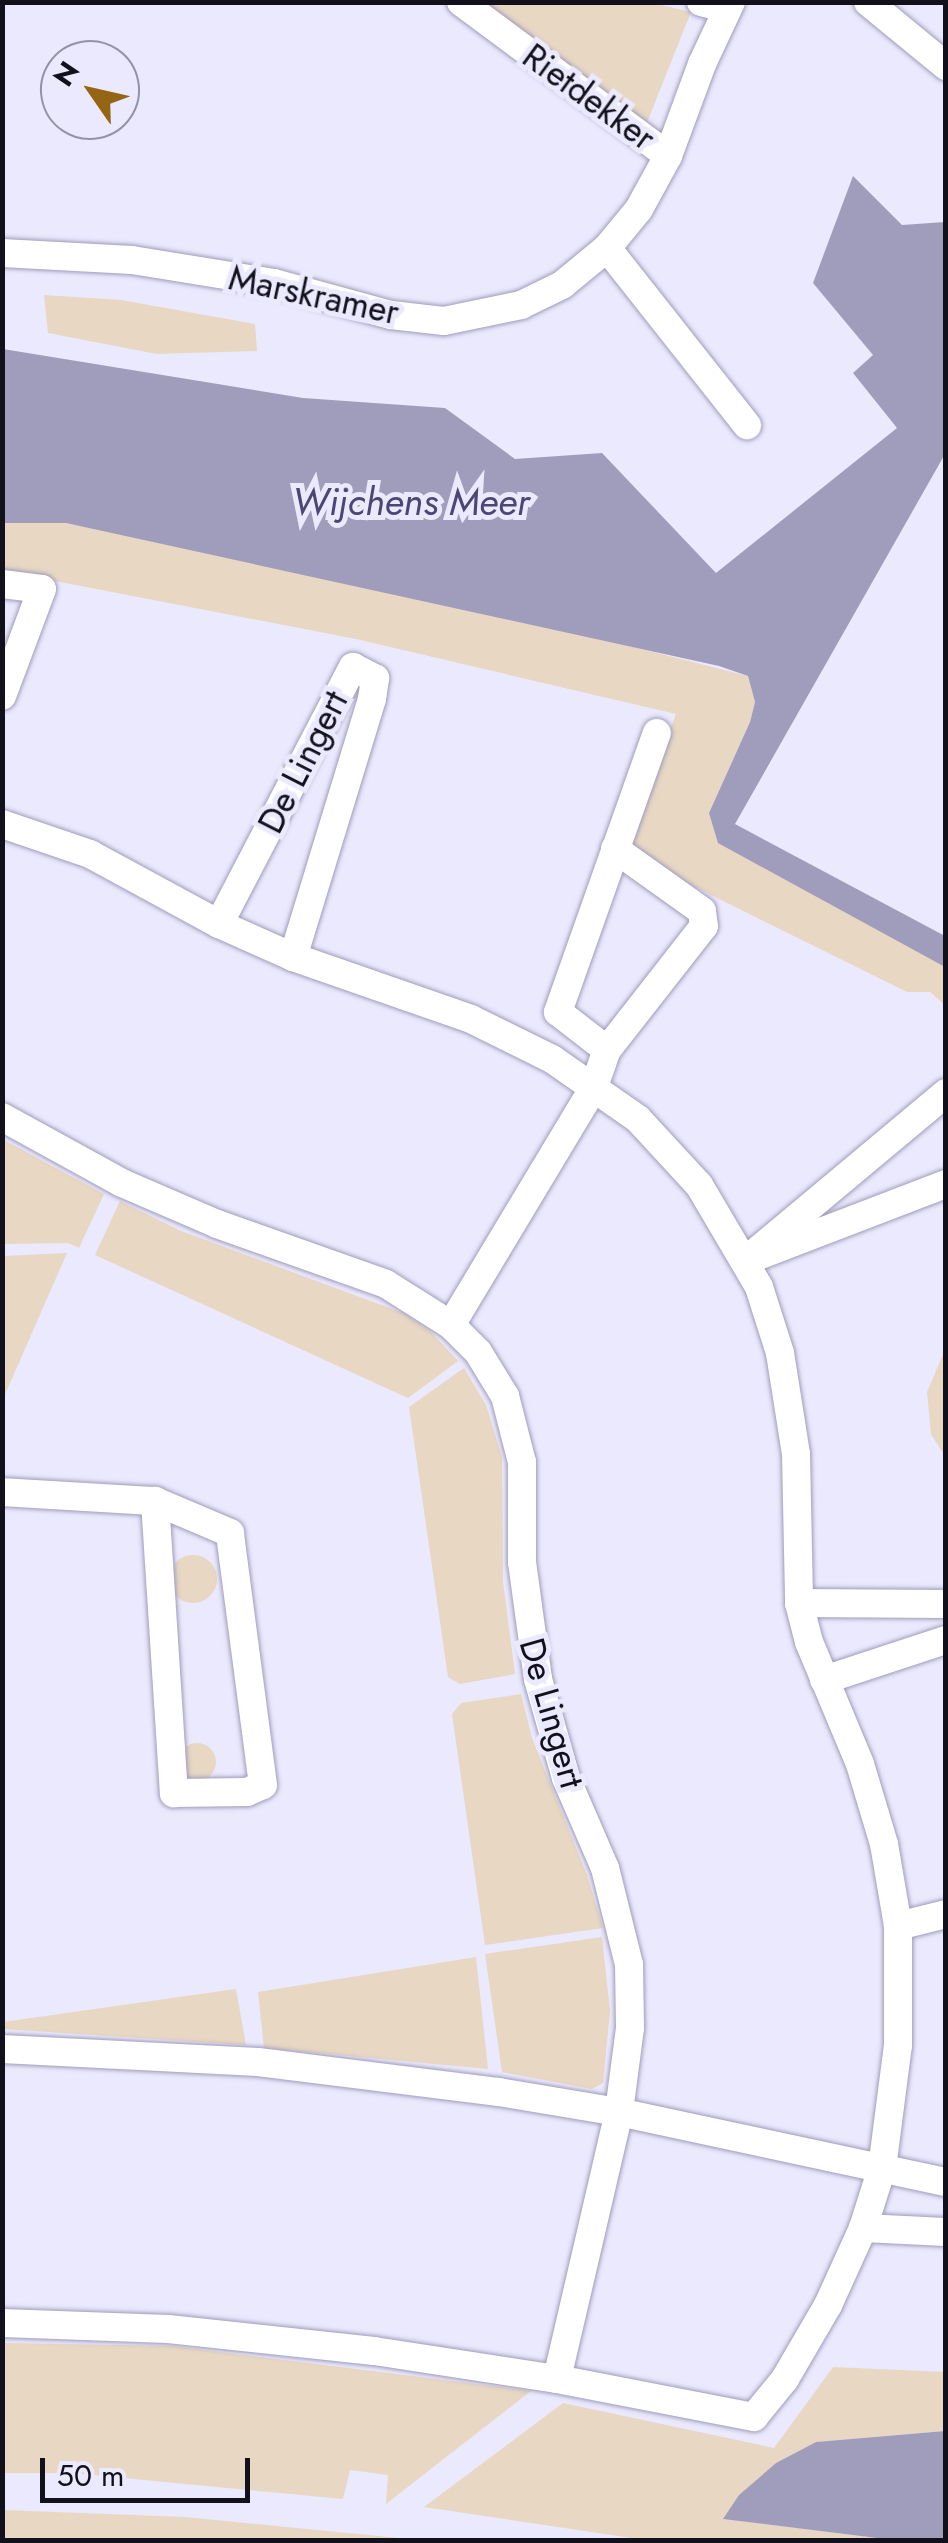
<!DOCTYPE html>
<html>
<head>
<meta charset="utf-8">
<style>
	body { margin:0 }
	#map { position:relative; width:948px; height:2543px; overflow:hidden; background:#ebe9fd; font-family:Jost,sans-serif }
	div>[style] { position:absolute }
	.green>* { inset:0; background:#e7d7c3 }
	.round { border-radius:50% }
	.water>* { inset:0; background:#a09dbc }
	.roads { filter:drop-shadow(0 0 2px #9f9cbb) drop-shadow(0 0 2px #9f9cbb) }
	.minor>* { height:28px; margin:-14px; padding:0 14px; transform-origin:14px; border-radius:14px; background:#fff }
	span { translate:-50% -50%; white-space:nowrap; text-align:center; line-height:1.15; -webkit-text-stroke:10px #ebe9fd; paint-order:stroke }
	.street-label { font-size:35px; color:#12101b }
	.water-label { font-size:38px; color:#4d4674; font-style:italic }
	.frame { position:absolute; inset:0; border:5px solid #12101b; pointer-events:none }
	.north { position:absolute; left:40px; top:40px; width:100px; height:100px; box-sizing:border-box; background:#ebe9fd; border:2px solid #9492a3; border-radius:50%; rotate:304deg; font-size:28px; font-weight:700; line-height:40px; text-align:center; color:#12101b }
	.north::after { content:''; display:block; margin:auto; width:35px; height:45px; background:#946513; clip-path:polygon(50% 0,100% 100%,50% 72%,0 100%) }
	.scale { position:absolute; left:40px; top:2458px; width:210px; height:45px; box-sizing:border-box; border:5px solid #12101b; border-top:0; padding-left:12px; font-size:30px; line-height:35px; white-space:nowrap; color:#12101b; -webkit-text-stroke:8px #ebe9fd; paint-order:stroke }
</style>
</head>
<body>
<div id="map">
	<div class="green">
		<i style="clip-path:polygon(649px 2px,691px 12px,646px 125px,479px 3px)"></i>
		<i style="clip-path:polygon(44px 295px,121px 300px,255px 324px,257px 351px,157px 354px,48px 333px)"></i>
		<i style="clip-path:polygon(3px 523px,66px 523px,388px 585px,748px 676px,755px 702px,750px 722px,709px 813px,945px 965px,945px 1005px,930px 992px,907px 992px,624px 852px,676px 714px,356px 639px,3px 571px)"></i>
		<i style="clip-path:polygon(2px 1139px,104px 1194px,79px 1248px,68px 1243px,3px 1244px)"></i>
		<i style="clip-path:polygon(120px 1201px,181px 1231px,403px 1313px,430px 1331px,458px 1361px,408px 1398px,95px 1255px)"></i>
		<i style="clip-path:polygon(67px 1253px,3px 1399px,3px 1256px)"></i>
		<i style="clip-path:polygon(945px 1350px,945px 1456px,931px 1434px,927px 1392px)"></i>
		<i style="clip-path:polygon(464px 1368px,486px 1405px,502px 1457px,503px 1581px,515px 1674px,460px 1684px,448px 1677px,409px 1407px)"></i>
		<i class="round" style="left:169px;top:1555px;width:48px;height:48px"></i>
		<i style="clip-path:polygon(521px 1694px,532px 1738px,587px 1875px,603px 1928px,485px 1945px,452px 1714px,461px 1703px)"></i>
		<i class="round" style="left:178px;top:1743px;width:38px;height:38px"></i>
		<i style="clip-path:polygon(602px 1937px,610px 2011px,603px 2083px,592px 2089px,502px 2072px,485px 1954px)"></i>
		<i style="clip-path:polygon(476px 1957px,488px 2069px,264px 2048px,258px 1992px)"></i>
		<i style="clip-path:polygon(236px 1989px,246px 2045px,3px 2029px,3px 2022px)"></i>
		<i style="clip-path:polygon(3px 2343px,172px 2346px,531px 2391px,386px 2504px,388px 2475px,350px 2470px,343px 2499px,72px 2473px,3px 2473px)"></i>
		<i style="clip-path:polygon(833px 2367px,945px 2372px,945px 2431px,816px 2442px,776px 2463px,739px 2495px,725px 2519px,893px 2540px,645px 2540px,424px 2507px,563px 2403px,774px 2448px)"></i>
		<i style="clip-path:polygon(3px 2510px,185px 2517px,419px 2540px,3px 2540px)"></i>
	</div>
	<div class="water">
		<i style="clip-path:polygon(853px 176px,902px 225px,945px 222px,945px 454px,735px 824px,945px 936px,945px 967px,718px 843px,709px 813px,750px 722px,755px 702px,748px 676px,719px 666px,66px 523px,3px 523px,3px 349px,303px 398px,445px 408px,515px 459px,602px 453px,716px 573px,897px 428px,853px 373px,873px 355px,813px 283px)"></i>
		<i style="clip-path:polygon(945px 2431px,945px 2540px,893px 2540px,723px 2519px,739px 2495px,776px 2463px,816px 2442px)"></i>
	</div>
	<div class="roads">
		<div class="minor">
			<i style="left:461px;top:2px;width:258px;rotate:36.6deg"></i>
			<i style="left:701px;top:2px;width:27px;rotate:15deg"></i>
			<i style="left:868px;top:2px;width:101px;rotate:39.4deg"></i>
			<i style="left:607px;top:248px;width:226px;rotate:51.7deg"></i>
			<i style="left:2px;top:253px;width:130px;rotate:3.1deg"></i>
			<i style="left:132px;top:260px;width:144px;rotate:9.2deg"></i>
			<i style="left:274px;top:283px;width:121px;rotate:15.3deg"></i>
			<i style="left:391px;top:315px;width:53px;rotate:6.5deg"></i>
			<i style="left:444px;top:321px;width:79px;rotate:-11.7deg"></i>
			<i style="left:521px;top:305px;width:46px;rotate:-26deg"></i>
			<i style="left:562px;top:285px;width:58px;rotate:-39.4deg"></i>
			<i style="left:607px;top:248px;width:50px;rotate:-50.6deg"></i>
			<i style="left:639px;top:209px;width:60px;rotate:-61.3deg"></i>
			<i style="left:668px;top:156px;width:98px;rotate:-69.7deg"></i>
			<i style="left:702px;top:64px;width:68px;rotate:-64.9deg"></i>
			<i style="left:2px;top:584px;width:40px;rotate:7.1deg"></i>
			<i style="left:42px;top:589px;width:114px;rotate:110.5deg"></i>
			<i style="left:2px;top:824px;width:93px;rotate:18.8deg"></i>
			<i style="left:90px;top:854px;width:147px;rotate:28.5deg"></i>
			<i style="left:219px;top:924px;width:81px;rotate:24deg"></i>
			<i style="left:293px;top:957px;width:188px;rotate:19.2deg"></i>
			<i style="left:471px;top:1019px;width:90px;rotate:26.3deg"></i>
			<i style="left:552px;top:1059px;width:105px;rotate:34.9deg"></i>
			<i style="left:638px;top:1119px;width:90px;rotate:47.3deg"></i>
			<i style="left:699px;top:1185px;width:118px;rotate:59.5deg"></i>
			<i style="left:759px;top:1287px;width:69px;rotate:72.3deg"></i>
			<i style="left:780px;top:1353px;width:102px;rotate:81deg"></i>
			<i style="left:796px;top:1454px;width:149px;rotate:88.8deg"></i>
			<i style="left:799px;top:1603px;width:40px;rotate:75.6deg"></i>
			<i style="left:809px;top:1642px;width:132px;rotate:67.3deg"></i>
			<i style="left:860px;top:1764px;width:84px;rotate:73.3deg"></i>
			<i style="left:884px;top:1844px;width:83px;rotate:80.3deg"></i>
			<i style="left:898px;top:1926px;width:119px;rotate:90deg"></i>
			<i style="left:898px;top:2045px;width:124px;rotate:97.4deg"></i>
			<i style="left:882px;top:2168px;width:63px;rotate:107.6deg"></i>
			<i style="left:863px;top:2228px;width:85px;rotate:114.4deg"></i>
			<i style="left:828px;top:2305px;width:86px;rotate:120.2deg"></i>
			<i style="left:785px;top:2379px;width:49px;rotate:129.2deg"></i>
			<i style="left:754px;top:2417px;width:201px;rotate:-169.1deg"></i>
			<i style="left:557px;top:2379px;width:185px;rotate:-171.3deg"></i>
			<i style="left:374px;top:2351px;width:207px;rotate:-173.9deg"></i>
			<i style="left:168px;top:2329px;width:166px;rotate:-177.9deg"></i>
			<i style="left:219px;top:924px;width:290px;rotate:-62.5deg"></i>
			<i style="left:353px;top:667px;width:25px;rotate:27deg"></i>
			<i style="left:375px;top:678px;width:21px;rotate:98deg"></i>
			<i style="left:372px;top:699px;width:270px;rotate:107deg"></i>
			<i style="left:607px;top:1050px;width:62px;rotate:-142.2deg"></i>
			<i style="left:558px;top:1012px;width:296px;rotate:-70.5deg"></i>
			<i style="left:946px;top:1093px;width:262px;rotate:140.1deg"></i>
			<i style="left:745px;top:1261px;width:215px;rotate:-21deg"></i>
			<i style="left:2px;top:1117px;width:137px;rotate:28.8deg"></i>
			<i style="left:122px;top:1183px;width:103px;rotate:23.3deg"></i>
			<i style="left:217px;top:1224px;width:179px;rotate:19.5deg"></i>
			<i style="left:386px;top:1284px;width:77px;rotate:32.2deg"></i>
			<i style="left:451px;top:1325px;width:38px;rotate:45deg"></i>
			<i style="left:478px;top:1352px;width:52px;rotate:58.5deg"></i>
			<i style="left:505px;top:1396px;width:68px;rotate:75.6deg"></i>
			<i style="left:522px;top:1462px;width:100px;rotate:90deg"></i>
			<i style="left:522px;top:1562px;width:118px;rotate:82.2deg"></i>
			<i style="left:538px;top:1679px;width:103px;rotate:74.2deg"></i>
			<i style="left:566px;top:1778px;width:98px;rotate:66.6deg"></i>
			<i style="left:605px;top:1868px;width:99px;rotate:76deg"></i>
			<i style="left:629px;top:1964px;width:64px;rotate:89.1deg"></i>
			<i style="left:630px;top:2028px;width:85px;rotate:97.5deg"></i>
			<i style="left:619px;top:2112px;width:274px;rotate:103.1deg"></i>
			<i style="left:451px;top:1325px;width:278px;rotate:-59deg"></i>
			<i style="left:594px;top:1087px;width:39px;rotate:-71deg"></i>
			<i style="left:607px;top:1050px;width:157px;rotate:-52deg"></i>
			<i style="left:704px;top:926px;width:15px;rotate:-98deg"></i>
			<i style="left:702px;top:911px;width:107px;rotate:-144.5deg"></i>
			<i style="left:2px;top:1492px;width:153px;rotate:3.4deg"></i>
			<i style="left:155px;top:1501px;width:293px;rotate:86.3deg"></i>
			<i style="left:174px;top:1793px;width:73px;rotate:-0.8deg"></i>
			<i style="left:247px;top:1792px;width:17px;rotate:-24deg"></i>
			<i style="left:263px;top:1785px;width:254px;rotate:-97.5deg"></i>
			<i style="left:230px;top:1533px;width:82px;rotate:-156.9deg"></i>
			<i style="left:799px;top:1603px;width:147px;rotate:0.4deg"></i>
			<i style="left:824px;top:1680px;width:128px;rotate:-18.2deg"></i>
			<i style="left:898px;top:1926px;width:49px;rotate:-14deg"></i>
			<i style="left:2px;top:2049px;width:256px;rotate:2.9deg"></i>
			<i style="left:258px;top:2062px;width:243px;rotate:7.1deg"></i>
			<i style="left:499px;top:2092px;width:122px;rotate:9.5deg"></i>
			<i style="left:619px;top:2112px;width:334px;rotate:12.1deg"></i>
			<i style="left:863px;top:2228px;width:83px;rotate:2.8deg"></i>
		</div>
	</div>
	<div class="street-label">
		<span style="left:589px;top:97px;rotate:36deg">Rietdekker</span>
		<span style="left:314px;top:295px;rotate:12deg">Marskramer</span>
		<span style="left:303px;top:762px;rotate:-63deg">De Lingert</span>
		<span style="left:552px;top:1713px;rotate:74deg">De Lingert</span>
	</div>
	<div class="water-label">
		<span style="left:411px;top:502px">Wijchens Meer</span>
	</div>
	<div class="frame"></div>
	<div class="north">N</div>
	<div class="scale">50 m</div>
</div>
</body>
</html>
